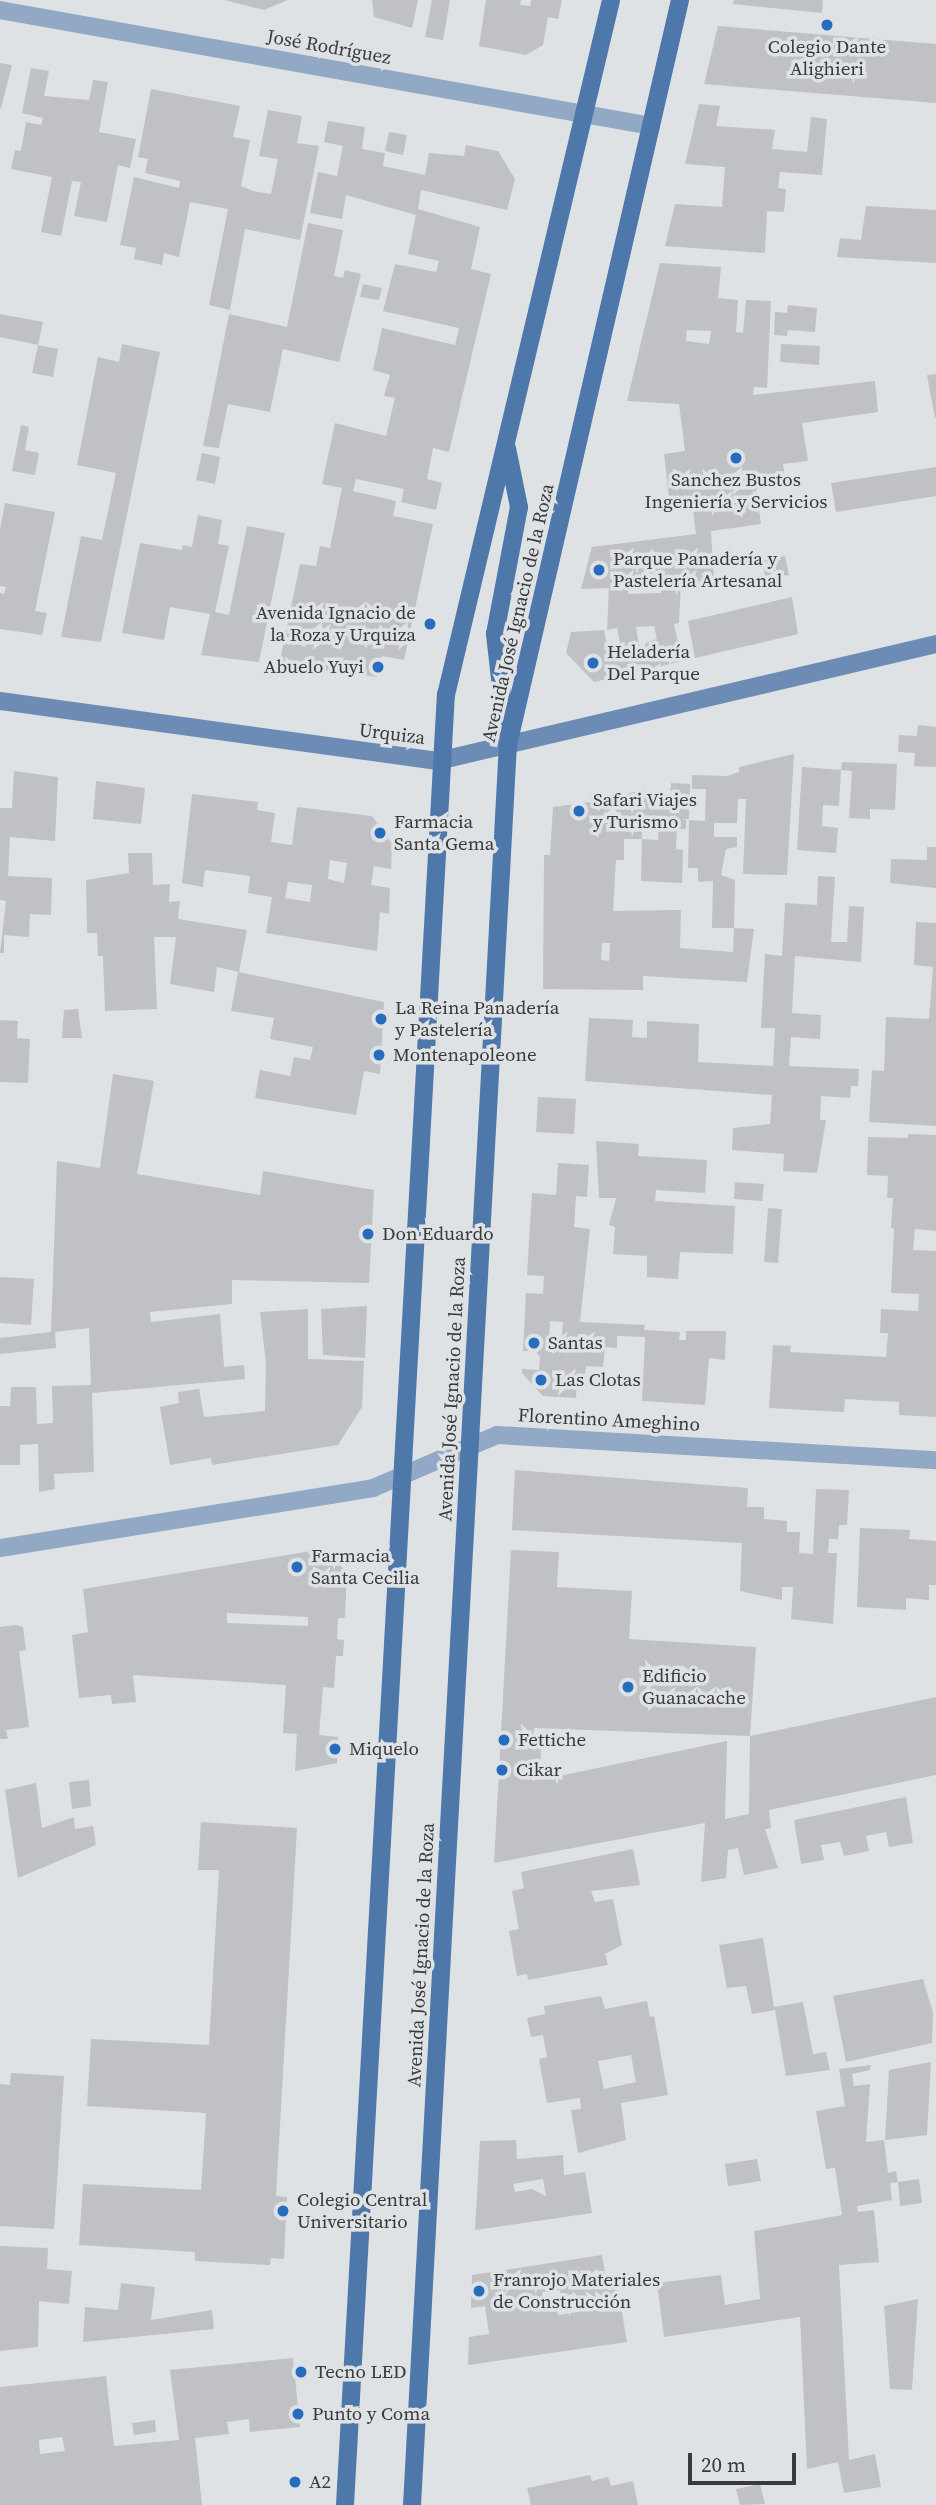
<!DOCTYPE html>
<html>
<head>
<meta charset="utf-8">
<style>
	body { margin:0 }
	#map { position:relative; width:936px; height:2505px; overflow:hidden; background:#dfe2e5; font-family:"Source Serif 4",serif }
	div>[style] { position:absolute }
	.building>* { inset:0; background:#bfc1c5 }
	.street>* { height:18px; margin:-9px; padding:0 9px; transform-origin:9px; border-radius:9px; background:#92a9c5 }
	.secondary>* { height:18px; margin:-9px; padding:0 9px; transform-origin:9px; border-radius:9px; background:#6c8cb6 }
	.primary>* { height:18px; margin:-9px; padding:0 9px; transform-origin:9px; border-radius:9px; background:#4f78aa }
	.dots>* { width:19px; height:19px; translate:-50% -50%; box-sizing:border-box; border:4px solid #dfe2e5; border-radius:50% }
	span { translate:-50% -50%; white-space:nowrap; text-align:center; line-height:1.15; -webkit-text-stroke:7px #dfe2e5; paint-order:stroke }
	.street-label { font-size:19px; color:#393a3b }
	.poi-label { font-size:19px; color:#393a3b }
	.left { translate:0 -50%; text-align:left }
	.right { translate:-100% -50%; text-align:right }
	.scale { position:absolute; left:688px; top:2453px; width:108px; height:32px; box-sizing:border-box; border:4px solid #393a3b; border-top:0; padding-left:9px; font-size:21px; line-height:24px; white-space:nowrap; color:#393a3b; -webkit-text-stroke:5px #dfe2e5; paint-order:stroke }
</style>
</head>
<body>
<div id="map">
	<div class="building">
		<i style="clip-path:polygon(224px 0,288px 0,264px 10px)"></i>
		<i style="clip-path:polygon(372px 0,418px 0,412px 28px,374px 17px)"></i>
		<i style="clip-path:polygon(432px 0,450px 0,443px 40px,425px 37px)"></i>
		<i style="clip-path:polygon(486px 0,521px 0,520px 5px,530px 6px,531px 0,562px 0,558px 19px,548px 17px,543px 45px,526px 55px,479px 46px)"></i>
		<i style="clip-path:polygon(734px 0,823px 0,822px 13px,733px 4px)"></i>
		<i style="clip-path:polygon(718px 26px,936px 44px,936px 103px,704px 84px)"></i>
		<i style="clip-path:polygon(0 63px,12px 65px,1px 108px,0 108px)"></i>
		<i style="clip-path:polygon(31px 68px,49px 71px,44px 96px,89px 100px,93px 80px,108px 82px,99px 132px,136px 139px,130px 168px,118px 165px,107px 222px,74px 216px,81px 182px,72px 181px,61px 236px,41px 232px,52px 177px,11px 169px,15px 150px,21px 151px,26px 122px,41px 125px,43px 118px,22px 113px)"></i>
		<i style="clip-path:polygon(151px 89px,240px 106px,233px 137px,250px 140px,241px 186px,253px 191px,271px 194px,278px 159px,259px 156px,268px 110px,302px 116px,297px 143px,319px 146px,300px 240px,245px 229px,230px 310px,209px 305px,228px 209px,190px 202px,179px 257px,164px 253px,162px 265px,134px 259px,136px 248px,120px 245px,134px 177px,179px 188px,180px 181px,145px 173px,148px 159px,138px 157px)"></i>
		<i style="clip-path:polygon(699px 104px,720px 106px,716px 126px,775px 130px,772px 149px,807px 152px,811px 117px,827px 119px,822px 175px,780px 172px,778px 188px,786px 189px,784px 212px,767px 211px,765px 253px,665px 246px,675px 204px,722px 207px,725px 167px,685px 164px)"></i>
		<i style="clip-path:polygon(328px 121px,365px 127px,362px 149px,385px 153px,383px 166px,425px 175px,429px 153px,464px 156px,466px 145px,498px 151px,515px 179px,507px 210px,421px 190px,418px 209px,480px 227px,471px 269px,491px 274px,449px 452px,433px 448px,427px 479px,442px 483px,436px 510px,401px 502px,404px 489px,356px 479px,353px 491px,396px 501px,393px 516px,433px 524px,404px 660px,382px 656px,377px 677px,279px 665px,300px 564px,316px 566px,320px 546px,330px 548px,342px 488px,322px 484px,335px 423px,386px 436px,395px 398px,384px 396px,390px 375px,373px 370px,382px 328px,455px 345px,459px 328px,383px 311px,395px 264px,436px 272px,439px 261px,408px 254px,416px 215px,346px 195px,342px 219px,310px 213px,318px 172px,337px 176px,343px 146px,324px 142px)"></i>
		<i style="clip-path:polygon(389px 132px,407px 135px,403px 155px,385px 151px)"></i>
		<i style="clip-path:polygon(866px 206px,936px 210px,936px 263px,837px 257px,840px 238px,861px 240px)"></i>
		<i style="clip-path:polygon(308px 223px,343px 230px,334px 276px,343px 278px,345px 270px,361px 274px,339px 362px,283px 349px,270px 412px,228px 404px,219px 448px,203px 446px,229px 314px,287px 327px)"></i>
		<i style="clip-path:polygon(evenodd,660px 263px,721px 267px,718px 298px,738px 300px,736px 332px,743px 333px,746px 300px,771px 301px,767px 388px,754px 387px,753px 395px,875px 381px,878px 412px,802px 423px,808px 461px,783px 464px,786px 485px,756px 489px,761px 524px,711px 531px,714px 580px,681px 583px,679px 623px,674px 624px,682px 661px,594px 682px,566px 653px,571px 632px,604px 630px,607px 646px,620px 644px,617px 628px,607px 630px,609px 588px,581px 589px,592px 547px,696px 534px,692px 502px,670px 506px,664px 454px,685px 451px,679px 404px,627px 401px,660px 263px,687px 330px,711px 331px,709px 344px,686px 341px,687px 330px,660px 263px,661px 584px,661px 593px,628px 594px,629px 586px,661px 584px,660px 263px,654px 626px,657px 639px,639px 645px,636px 627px,654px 626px)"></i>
		<i style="clip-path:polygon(363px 284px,382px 288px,379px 300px,360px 297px)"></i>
		<i style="clip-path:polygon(788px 305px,817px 308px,815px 332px,788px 330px,787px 336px,774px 335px,775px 312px,787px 313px)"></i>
		<i style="clip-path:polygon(0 314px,43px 322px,38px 345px,0 337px)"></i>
		<i style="clip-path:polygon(122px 344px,160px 352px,101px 642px,61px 637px,81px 536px,102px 540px,116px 473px,77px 465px,98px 357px,119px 362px)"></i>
		<i style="clip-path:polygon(781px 344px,820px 346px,819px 365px,780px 362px)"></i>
		<i style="clip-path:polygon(38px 345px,58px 349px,53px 377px,32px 373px)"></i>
		<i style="clip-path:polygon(936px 374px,936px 418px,935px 418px,927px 375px)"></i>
		<i style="clip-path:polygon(21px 425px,29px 427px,25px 450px,39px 453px,35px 475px,12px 471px)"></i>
		<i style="clip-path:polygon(202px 453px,220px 457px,215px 484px,196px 480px)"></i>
		<i style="clip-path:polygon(936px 467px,936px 496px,836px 512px,831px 483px)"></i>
		<i style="clip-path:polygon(5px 503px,55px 512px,35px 611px,47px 613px,42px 635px,0 629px,0 593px,4px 594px,6px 587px,0 586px,0 529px)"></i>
		<i style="clip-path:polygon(198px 515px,222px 520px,218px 544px,229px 546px,215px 612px,229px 615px,247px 526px,285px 533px,259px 662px,201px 655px,210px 614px,170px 607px,164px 640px,122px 633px,140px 543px,182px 550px,183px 545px,192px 547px)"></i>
		<i style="clip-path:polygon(785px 556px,789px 575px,765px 577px,762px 560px)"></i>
		<i style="clip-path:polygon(792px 597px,798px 634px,695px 658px,688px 621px)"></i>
		<i style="clip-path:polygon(918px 725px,936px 727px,936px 767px,914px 766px,915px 753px,898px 752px,899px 735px,917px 736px)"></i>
		<i style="clip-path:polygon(794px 754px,787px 875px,743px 874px,746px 799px,738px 799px,737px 823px,714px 823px,714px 837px,737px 837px,737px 847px,726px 849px,721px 875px,735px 880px,734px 928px,712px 928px,713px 881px,698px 882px,698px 868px,688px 868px,689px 820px,705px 821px,706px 789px,692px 789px,692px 775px,727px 776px,739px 772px,739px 767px)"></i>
		<i style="clip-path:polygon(842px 762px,897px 764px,895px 810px,870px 809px,870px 819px,849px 818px,852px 771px,841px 770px)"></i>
		<i style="clip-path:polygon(802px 767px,841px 770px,839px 806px,823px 805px,822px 826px,838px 828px,836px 853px,797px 850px)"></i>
		<i style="clip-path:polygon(14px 771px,58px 777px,55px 841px,10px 837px,8px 876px,52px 878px,51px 915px,30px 914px,29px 937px,4px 935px,4px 953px,0 953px,6px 901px,0 900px,0 808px,12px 808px)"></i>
		<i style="clip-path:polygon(96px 781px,145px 788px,141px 824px,93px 819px)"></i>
		<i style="clip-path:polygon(evenodd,671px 783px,690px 784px,689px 819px,682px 819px,686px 820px,686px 829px,677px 829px,676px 849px,683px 850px,682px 883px,641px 881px,642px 839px,658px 840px,659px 819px,642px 818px,642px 839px,624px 839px,624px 860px,616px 860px,613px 911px,681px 910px,680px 948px,733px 952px,734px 928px,754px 929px,747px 982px,643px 976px,643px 990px,543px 989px,544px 855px,550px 855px,553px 807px,591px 802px,590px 795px,612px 797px,643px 790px,670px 796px,671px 783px,602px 943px,610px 943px,609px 961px,601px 960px,602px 943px)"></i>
		<i style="clip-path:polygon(evenodd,192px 794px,258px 802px,257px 810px,275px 813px,271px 842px,292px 845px,297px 807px,372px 816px,392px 844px,391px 869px,374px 866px,371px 885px,390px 888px,389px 914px,380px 912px,377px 951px,266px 933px,272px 897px,248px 893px,250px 876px,205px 870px,203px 887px,182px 883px,192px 794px,330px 860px,347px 863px,344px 883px,328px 879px,330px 860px,192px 794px,288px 882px,312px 885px,310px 902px,285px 898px,288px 882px)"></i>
		<i style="clip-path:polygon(927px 847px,936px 847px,936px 888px,890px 883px,891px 859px,927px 860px)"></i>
		<i style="clip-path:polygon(128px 853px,152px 853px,153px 885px,170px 884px,169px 902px,180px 901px,178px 919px,247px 930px,239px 972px,217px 967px,214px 992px,170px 984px,176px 937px,154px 937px,157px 1009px,105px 1011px,103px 956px,98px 956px,97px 933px,87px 933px,86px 880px,129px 873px)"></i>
		<i style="clip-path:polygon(818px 876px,835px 877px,831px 942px,847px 942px,849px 906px,864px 907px,861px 962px,795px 956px,792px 1013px,821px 1015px,820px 1039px,791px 1037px,789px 1066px,859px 1069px,858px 1086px,851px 1086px,850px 1098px,821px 1096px,820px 1120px,826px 1120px,817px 1173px,783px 1171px,784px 1154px,732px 1150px,733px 1128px,770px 1124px,772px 1095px,585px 1081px,589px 1018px,633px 1020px,632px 1037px,647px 1038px,647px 1021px,699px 1024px,698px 1062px,773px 1066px,775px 1028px,761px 1028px,765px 954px,782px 956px,785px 903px,817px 905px)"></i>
		<i style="clip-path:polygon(916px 922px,936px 923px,936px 1126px,869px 1122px,872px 1070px,884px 1071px,886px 1017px,929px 1019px,933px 967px,914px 965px)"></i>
		<i style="clip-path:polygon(238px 972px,384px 1002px,380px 1074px,364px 1071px,356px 1115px,255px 1098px,260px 1070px,290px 1076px,294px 1057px,310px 1060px,313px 1047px,270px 1039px,274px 1018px,231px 1011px)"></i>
		<i style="clip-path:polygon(78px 1009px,82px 1038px,62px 1038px,64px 1010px)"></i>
		<i style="clip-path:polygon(0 1020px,18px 1021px,17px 1038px,30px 1039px,28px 1083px,0 1082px)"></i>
		<i style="clip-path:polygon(113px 1074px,154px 1081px,137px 1174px,260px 1195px,263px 1171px,374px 1190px,369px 1283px,232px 1280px,232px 1304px,150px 1312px,151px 1322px,220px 1314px,224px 1367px,244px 1365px,245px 1379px,92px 1393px,94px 1472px,54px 1474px,55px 1489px,39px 1492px,38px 1444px,20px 1445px,20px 1465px,0 1465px,0 1406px,10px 1406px,11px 1387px,36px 1387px,37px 1424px,53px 1423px,52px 1386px,91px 1385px,89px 1328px,55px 1332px,56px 1348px,0 1354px,0 1338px,51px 1332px,57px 1161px,100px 1168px)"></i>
		<i style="clip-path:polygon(538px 1097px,576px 1099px,574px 1134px,536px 1132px)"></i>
		<i style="clip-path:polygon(908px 1134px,936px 1135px,936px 1231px,915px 1229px,913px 1250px,936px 1251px,936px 1417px,899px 1415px,899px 1402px,845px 1399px,844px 1412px,769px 1408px,773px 1345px,791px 1346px,790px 1352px,886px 1357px,888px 1333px,880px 1333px,881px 1309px,918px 1311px,919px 1294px,891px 1293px,894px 1229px,891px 1228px,893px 1198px,887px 1198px,888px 1176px,867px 1175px,868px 1137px,908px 1138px)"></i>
		<i style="clip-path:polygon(596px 1141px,639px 1144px,638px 1156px,707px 1160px,705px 1193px,656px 1190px,655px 1201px,735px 1206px,733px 1254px,680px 1252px,678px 1279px,647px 1277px,647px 1256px,613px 1254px,615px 1227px,609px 1225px,616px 1198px,599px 1198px)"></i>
		<i style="clip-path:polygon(evenodd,558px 1163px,589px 1165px,587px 1197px,576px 1196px,574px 1227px,590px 1229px,580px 1322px,645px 1325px,644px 1330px,680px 1332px,679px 1340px,686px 1340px,686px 1331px,726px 1331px,725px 1360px,709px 1358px,705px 1405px,642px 1401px,645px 1337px,617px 1336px,617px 1348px,605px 1347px,603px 1367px,586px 1366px,585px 1381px,577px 1381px,576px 1398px,543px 1396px,522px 1373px,522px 1369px,539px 1370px,540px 1357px,536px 1351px,523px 1351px,526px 1293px,543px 1294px,544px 1276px,527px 1275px,532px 1193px,556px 1195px,558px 1163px,550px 1321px,563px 1322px,561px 1345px,549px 1345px,550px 1321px)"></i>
		<i style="clip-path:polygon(735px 1182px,764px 1184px,762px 1201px,734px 1199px)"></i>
		<i style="clip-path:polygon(768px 1208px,782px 1209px,778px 1263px,764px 1262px)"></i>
		<i style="clip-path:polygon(0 1277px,34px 1279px,31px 1325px,0 1323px)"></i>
		<i style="clip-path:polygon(367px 1306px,365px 1358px,323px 1355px,321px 1309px)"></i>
		<i style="clip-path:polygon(308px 1309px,308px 1359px,364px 1361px,362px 1407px,338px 1445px,212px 1465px,211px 1458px,170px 1465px,160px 1407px,179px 1403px,178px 1392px,199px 1389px,204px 1417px,265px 1411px,266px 1363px,260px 1312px)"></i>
		<i style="clip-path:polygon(515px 1470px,748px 1488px,747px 1507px,764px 1507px,764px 1519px,787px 1521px,787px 1532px,800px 1532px,799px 1553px,813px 1554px,816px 1489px,849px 1490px,847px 1525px,839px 1525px,838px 1539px,829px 1539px,828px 1553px,837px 1553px,833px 1624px,791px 1619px,793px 1587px,782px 1587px,782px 1600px,740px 1591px,742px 1543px,512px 1530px)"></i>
		<i style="clip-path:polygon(860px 1528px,910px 1530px,909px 1539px,936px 1541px,936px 1585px,929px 1585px,929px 1600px,906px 1598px,906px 1610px,857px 1607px)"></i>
		<i style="clip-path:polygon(evenodd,323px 1549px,347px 1572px,345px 1618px,338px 1618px,337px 1639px,344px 1640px,343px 1656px,336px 1656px,334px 1688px,323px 1687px,319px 1735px,338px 1737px,337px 1763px,295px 1771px,297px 1734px,283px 1733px,286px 1685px,133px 1675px,136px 1702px,112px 1704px,111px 1695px,79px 1698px,72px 1635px,88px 1632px,83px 1589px,323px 1549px,227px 1613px,308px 1617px,308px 1626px,227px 1623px,227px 1613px)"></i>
		<i style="clip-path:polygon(511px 1550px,559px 1552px,557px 1587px,632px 1591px,629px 1639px,756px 1647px,750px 1736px,534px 1728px,533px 1745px,541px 1745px,540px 1780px,727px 1741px,725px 1819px,730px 1818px,749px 1814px,750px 1736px,936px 1697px,936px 1775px,769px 1810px,771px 1828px,765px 1829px,778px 1868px,744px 1875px,738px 1848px,728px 1850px,726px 1878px,701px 1882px,705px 1823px,494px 1863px)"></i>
		<i style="clip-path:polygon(16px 1625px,23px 1627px,26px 1650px,19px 1651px,29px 1727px,6px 1730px,8px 1739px,0 1739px,0 1627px)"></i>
		<i style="clip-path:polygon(89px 1780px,91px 1806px,72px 1809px,69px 1782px)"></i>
		<i style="clip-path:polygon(36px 1783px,42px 1828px,74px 1817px,75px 1829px,93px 1826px,96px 1845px,18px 1878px,5px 1790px)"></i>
		<i style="clip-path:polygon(906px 1797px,913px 1843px,889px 1847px,886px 1832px,866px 1836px,869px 1851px,844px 1856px,840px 1842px,821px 1845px,824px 1860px,801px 1864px,794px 1820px)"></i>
		<i style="clip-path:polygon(201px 1822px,297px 1828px,276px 2196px,287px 2197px,284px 2259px,271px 2258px,270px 2265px,195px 2261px,195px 2252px,79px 2245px,83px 2184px,201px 2190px,206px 2113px,87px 2106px,91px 2039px,209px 2045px,219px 1870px,198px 1870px)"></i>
		<i style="clip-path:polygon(633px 1849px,640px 1885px,591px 1891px,595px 1902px,613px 1899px,622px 1945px,605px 1954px,608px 1965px,528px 1980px,527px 1974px,517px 1976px,509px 1931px,519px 1929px,512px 1891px,524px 1888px,521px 1872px)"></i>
		<i style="clip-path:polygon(763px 1938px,774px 2007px,803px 2002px,813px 2054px,826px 2052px,830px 2070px,786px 2076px,775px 2010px,752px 2014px,746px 1986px,727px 1988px,719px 1945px)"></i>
		<i style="clip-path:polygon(923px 1979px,933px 2013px,932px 2043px,846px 2062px,833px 1996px)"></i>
		<i style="clip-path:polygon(evenodd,601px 1996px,605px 2009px,647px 2001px,650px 2017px,654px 2016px,668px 2095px,621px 2103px,626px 2140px,578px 2153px,571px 2110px,581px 2109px,580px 2098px,547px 2103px,539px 2059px,547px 2057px,543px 2035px,531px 2037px,527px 2018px,545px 2014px,544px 2006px,601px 1996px,631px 2055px,636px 2082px,604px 2089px,598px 2061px,631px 2055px)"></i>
		<i style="clip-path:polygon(931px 2062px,927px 2135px,885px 2140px,889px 2070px)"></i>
		<i style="clip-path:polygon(871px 2065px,870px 2070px,852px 2074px,854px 2086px,870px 2084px,866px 2142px,884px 2140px,888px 2173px,896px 2171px,898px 2182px,919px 2179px,922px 2203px,900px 2206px,898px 2182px,890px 2183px,892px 2200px,857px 2206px,858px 2212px,874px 2210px,879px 2262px,839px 2265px,849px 2460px,875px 2454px,881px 2487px,844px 2493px,838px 2462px,807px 2469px,800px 2317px,664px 2337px,657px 2283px,721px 2275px,725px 2305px,760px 2299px,754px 2231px,842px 2215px,835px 2168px,826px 2169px,816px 2111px,845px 2106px,839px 2069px)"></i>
		<i style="clip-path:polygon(11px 2073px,64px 2076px,54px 2229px,0 2226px,0 2084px,10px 2085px)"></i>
		<i style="clip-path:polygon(evenodd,516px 2140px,517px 2159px,563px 2155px,564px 2175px,585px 2172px,592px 2213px,475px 2230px,480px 2141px,516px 2140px,543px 2179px,546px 2196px,532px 2189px,515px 2192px,513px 2184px,543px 2179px)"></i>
		<i style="clip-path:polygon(757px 2159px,761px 2181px,728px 2186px,725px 2164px)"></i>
		<i style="clip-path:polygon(0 2246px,48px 2248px,47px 2269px,72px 2271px,69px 2304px,39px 2301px,38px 2347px,0 2351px)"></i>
		<i style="clip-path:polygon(evenodd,602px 2255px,608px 2290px,618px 2289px,627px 2342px,468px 2365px,469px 2337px,489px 2334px,485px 2306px,471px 2308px,472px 2275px,602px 2255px,560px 2290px,561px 2296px,575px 2294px,578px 2312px,558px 2315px,555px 2297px,542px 2298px,542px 2292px,560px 2290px)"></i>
		<i style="clip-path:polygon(121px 2283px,155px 2287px,151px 2320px,212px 2310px,214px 2329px,83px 2342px,85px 2307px,118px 2310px)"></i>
		<i style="clip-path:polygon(918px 2299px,912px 2390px,890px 2389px,884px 2306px)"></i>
		<i style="clip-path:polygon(evenodd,293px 2358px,300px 2427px,250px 2432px,249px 2419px,227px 2422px,229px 2434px,195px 2438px,202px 2505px,0 2505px,0 2387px,106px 2376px,114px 2446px,179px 2440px,170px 2370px,293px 2358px,62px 2437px,65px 2451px,40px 2454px,39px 2440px,62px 2437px)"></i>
		<i style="clip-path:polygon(155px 2420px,156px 2432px,134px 2435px,132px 2423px)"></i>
		<i style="clip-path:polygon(590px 2475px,592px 2481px,608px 2477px,611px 2486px,633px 2481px,638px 2505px,531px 2505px,527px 2488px)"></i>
		<i style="clip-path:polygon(760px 2484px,765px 2504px,740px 2505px,736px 2489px)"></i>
	</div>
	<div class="street">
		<i style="left:0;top:10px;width:661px;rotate:10.1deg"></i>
		<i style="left:0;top:1548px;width:378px;rotate:-9.1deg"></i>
		<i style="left:373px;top:1488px;width:135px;rotate:-23.1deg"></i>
		<i style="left:497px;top:1435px;width:440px;rotate:3.3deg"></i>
	</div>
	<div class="secondary">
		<i style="left:0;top:701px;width:442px;rotate:7.8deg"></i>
		<i style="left:438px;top:761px;width:512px;rotate:-13.22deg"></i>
	</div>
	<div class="primary">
		<i style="left:506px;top:731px;width:98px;rotate:-96.5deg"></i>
		<i style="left:495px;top:634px;width:129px;rotate:-79.3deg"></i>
		<i style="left:519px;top:507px;width:60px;rotate:-101.5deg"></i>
		<i style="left:345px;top:2505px;width:1813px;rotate:-86.81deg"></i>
		<i style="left:446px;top:695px;width:714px;rotate:-76.64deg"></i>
		<i style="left:412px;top:2505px;width:1763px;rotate:-86.88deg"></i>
		<i style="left:508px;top:745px;width:765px;rotate:-77deg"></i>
	</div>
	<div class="dots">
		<i style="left:827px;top:25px;background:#266dbd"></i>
		<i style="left:736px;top:458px;background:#266dbd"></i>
		<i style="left:599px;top:570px;background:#266dbd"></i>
		<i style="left:430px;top:624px;background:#266dbd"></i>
		<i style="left:593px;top:663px;background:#266dbd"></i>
		<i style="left:378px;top:667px;background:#266dbd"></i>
		<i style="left:579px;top:811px;background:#266dbd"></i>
		<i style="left:380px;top:833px;background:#266dbd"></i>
		<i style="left:381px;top:1019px;background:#266dbd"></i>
		<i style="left:379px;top:1055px;background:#266dbd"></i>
		<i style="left:368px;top:1234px;background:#266dbd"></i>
		<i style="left:534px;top:1343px;background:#266dbd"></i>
		<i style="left:541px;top:1380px;background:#266dbd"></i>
		<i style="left:297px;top:1567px;background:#266dbd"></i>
		<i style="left:628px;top:1687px;background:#266dbd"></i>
		<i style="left:504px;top:1740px;background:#266dbd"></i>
		<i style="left:335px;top:1749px;background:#266dbd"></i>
		<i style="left:502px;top:1770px;background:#266dbd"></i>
		<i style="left:283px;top:2211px;background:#266dbd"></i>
		<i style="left:479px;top:2291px;background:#266dbd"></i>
		<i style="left:301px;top:2372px;background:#266dbd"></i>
		<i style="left:298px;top:2414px;background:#266dbd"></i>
		<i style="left:295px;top:2482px;background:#266dbd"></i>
	</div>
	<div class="street-label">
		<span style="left:329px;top:47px;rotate:10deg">José Rodríguez</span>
		<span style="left:518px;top:613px;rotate:-77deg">Avenida José Ignacio de la Roza</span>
		<span style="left:392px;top:734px;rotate:7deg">Urquiza</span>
		<span style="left:452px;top:1389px;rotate:-87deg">Avenida José Ignacio de la Roza</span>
		<span style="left:609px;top:1420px;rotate:3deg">Florentino Ameghino</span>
		<span style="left:421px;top:1955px;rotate:-87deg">Avenida José Ignacio de la Roza</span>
	</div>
	<div class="poi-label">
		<span style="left:827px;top:58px">Colegio Dante<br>Alighieri</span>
		<span style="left:736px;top:491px">Sanchez Bustos<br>Ingeniería y Servicios</span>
		<span class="left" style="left:613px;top:570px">Parque Panadería y<br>Pastelería Artesanal</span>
		<span class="right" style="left:416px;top:624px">Avenida Ignacio de<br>la Roza y Urquiza</span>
		<span class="left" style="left:607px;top:663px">Heladería<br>Del Parque</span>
		<span class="right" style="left:364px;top:667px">Abuelo Yuyi</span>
		<span class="left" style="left:593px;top:811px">Safari Viajes<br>y Turismo</span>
		<span class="left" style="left:394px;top:833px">Farmacia<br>Santa Gema</span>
		<span class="left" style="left:395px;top:1019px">La Reina Panadería<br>y Pastelería</span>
		<span class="left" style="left:393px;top:1055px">Montenapoleone</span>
		<span class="left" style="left:382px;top:1234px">Don Eduardo</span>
		<span class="left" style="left:548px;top:1343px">Santas</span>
		<span class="left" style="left:555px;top:1380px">Las Clotas</span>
		<span class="left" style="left:311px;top:1567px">Farmacia<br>Santa Cecilia</span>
		<span class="left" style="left:642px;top:1687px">Edificio<br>Guanacache</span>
		<span class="left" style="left:518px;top:1740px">Fettiche</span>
		<span class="left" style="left:349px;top:1749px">Miquelo</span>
		<span class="left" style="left:516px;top:1770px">Cikar</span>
		<span class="left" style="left:297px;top:2211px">Colegio Central<br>Universitario</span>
		<span class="left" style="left:493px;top:2291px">Franrojo Materiales<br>de Construcción</span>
		<span class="left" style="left:315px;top:2372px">Tecno LED</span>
		<span class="left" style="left:312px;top:2414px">Punto y Coma</span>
		<span class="left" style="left:309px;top:2482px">A2</span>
	</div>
	<div class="scale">20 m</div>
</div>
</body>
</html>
